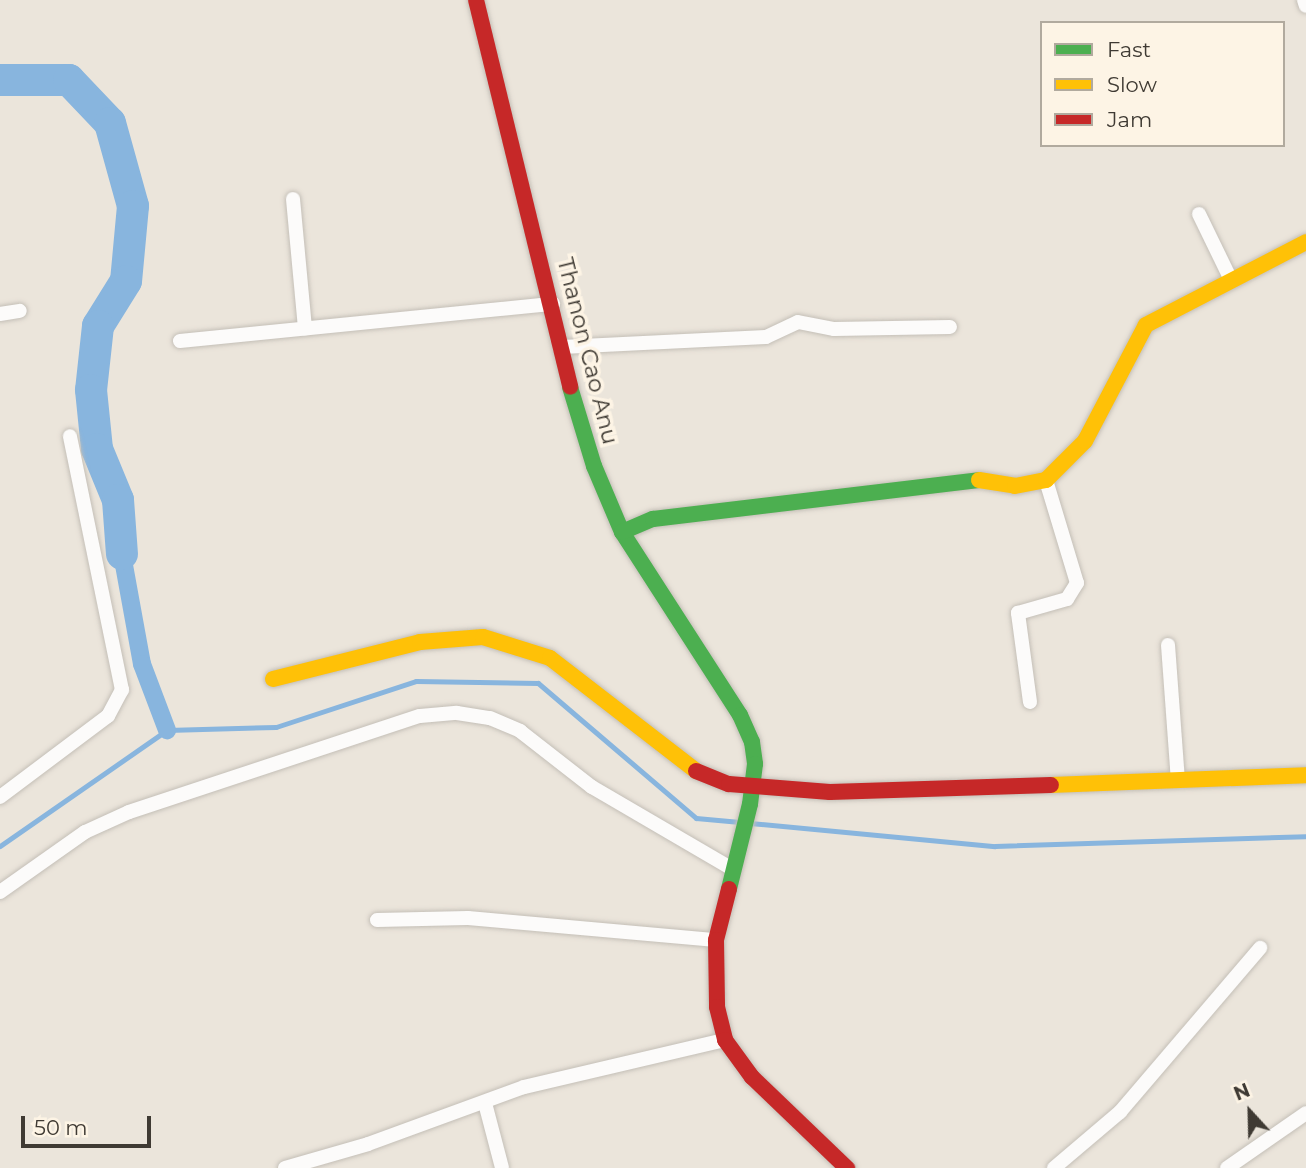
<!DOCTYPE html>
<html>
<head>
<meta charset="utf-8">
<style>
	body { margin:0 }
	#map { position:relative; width:1306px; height:1168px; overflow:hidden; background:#ebe5db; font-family:Montserrat,sans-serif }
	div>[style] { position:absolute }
	.stream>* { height:5px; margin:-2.5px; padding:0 2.5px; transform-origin:2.5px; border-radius:2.5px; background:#88b5de }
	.canal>* { height:18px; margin:-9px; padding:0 9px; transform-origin:9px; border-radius:9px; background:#88b5de }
	.river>* { height:32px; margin:-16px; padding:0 16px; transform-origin:16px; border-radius:16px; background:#88b5de }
	.roads { filter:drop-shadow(0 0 2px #c4bfb7) drop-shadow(0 0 2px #c4bfb7) }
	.street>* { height:14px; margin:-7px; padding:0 7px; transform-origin:7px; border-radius:7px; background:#fcfbfa }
	.fast>* { height:16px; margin:-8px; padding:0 8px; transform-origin:8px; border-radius:8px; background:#4caf50 }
	.slow>* { height:16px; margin:-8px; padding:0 8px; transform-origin:8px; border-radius:8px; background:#ffc107 }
	.jam>* { height:16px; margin:-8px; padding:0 8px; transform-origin:8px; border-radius:8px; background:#c62828 }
	span { translate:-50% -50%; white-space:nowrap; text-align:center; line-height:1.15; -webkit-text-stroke:7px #fdf4e5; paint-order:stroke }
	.street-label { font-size:23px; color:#3f3a33 }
	.legend { position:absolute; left:1040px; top:21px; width:245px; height:126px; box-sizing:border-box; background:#fdf4e5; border:2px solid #b1aa9e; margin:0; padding:9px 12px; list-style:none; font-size:21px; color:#3f3a33 }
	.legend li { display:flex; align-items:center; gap:14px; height:35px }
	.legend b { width:35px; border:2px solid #b1aa9e }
	.north { position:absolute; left:1215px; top:1077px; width:70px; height:70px; -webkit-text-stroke:5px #fdf4e5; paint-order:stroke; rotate:338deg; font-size:19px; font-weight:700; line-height:28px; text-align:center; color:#3f3a33 }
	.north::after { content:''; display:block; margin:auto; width:24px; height:32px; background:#3f3a33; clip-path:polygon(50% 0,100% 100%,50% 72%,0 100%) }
	.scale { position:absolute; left:21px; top:1116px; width:130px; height:32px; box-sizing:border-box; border:4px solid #3f3a33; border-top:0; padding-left:9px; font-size:21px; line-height:24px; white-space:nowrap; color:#3f3a33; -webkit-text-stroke:5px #fdf4e5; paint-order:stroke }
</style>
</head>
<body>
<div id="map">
	<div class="stream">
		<i style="left:750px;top:823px;width:246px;rotate:5.4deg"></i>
		<i style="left:995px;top:846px;width:311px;rotate:-1.8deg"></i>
		<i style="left:0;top:846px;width:203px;rotate:-34.8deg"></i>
		<i style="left:167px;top:730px;width:109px;rotate:-1.6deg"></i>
		<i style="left:276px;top:727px;width:147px;rotate:-18.2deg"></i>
		<i style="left:416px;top:681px;width:122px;rotate:0.9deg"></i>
		<i style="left:538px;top:683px;width:208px;rotate:40.5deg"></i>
		<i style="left:696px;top:818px;width:44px;rotate:5.2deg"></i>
	</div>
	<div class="canal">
		<i style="left:122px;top:554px;width:112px;rotate:79.7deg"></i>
		<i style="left:142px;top:664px;width:71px;rotate:69.3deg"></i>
	</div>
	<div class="river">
		<i style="left:0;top:80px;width:69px"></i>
		<i style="left:69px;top:80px;width:59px;rotate:46.4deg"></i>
		<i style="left:110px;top:123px;width:86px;rotate:74.5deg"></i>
		<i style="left:133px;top:206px;width:75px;rotate:95.3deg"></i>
		<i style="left:126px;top:281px;width:53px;rotate:121.9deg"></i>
		<i style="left:98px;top:326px;width:64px;rotate:96.2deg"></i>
		<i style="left:91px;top:390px;width:59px;rotate:84.2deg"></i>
		<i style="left:97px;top:449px;width:55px;rotate:67.6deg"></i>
		<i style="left:118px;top:500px;width:54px;rotate:85.8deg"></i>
	</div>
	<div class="roads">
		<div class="street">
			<i style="left:1304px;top:0;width:6px;rotate:72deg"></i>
			<i style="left:293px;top:199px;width:130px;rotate:84.7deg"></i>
			<i style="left:1199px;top:214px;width:73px;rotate:64.1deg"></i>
			<i style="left:0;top:314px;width:20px;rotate:-9deg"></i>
			<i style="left:180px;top:341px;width:375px;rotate:-5.7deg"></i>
			<i style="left:562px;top:347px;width:204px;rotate:-2.8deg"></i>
			<i style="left:766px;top:337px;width:35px;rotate:-25deg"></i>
			<i style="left:798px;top:322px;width:37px;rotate:11deg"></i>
			<i style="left:834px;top:329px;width:116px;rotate:-1deg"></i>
			<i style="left:1168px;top:645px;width:135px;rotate:85.8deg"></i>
			<i style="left:1030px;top:702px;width:90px;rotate:-97.7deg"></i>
			<i style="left:1018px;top:613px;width:51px;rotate:-15.9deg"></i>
			<i style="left:1067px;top:599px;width:19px;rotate:-58deg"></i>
			<i style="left:1077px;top:583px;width:108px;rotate:-106.8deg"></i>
			<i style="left:0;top:797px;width:135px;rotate:-36.9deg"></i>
			<i style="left:108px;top:716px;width:30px;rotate:-62deg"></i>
			<i style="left:122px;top:690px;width:259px;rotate:-101.6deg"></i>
			<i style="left:0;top:892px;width:104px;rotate:-35.2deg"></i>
			<i style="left:85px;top:832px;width:48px;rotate:-24.4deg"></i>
			<i style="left:129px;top:812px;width:306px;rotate:-18.3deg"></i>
			<i style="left:420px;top:716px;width:37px;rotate:-5deg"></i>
			<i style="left:457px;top:713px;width:33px;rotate:9deg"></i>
			<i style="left:490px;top:718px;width:33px;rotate:23deg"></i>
			<i style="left:520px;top:731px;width:91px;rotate:37.9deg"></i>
			<i style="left:592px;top:787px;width:164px;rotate:30.3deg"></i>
			<i style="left:377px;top:920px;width:91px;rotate:-1.3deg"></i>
			<i style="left:468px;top:918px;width:249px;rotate:5.1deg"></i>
			<i style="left:485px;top:1103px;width:67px;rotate:75.3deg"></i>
			<i style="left:285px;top:1168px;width:86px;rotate:-16.1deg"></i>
			<i style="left:368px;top:1144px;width:166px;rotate:-20.1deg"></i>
			<i style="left:524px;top:1087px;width:206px;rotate:-13.2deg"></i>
			<i style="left:1054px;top:1168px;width:87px;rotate:-40.3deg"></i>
			<i style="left:1120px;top:1112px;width:216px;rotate:-49.5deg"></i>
			<i style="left:1227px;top:1168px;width:96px;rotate:-34.8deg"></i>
		</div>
		<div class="fast">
			<i style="left:570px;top:387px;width:83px;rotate:73.1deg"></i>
			<i style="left:594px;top:466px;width:72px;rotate:67deg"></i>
			<i style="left:622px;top:532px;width:218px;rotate:57.2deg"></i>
			<i style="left:740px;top:715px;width:30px;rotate:66deg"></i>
			<i style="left:752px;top:742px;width:22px;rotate:82deg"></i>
			<i style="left:755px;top:764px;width:40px;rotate:97.1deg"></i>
			<i style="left:750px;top:804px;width:88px;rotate:103.9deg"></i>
			<i style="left:622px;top:532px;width:34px;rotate:-23deg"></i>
			<i style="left:653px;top:519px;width:328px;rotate:-6.8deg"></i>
		</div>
		<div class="slow">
			<i style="left:979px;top:480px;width:36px;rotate:9deg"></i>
			<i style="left:1015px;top:486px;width:32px;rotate:-11deg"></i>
			<i style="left:1046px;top:480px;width:55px;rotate:-45deg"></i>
			<i style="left:1085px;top:441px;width:131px;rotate:-62.3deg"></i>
			<i style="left:1146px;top:325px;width:180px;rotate:-27.4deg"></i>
			<i style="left:273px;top:679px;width:152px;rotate:-14.1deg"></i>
			<i style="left:420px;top:642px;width:63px;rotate:-4.5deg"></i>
			<i style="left:483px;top:637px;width:70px;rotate:17.4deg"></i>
			<i style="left:550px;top:658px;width:185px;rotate:37.7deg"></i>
			<i style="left:1051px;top:785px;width:255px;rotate:-2.2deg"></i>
		</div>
		<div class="jam">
			<i style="left:476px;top:0;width:398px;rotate:76.3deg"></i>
			<i style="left:696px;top:771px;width:35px;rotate:22deg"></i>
			<i style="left:729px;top:784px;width:101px;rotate:4.5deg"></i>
			<i style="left:830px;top:792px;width:221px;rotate:-1.8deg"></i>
			<i style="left:729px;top:889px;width:53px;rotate:104.3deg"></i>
			<i style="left:716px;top:940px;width:67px;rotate:89.1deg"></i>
			<i style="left:717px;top:1007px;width:34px;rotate:76deg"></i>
			<i style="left:725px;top:1040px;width:46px;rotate:53.9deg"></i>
			<i style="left:752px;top:1077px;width:132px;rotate:43.8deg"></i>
		</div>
	</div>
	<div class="street-label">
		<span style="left:588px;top:351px;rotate:76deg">Thanon Cao Anu</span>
	</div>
	<ul class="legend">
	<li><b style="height:9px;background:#4caf50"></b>Fast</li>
	<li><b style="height:9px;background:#ffc107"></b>Slow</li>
	<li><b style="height:9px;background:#c62828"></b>Jam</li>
	</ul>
	<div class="north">N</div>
	<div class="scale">50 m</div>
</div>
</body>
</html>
